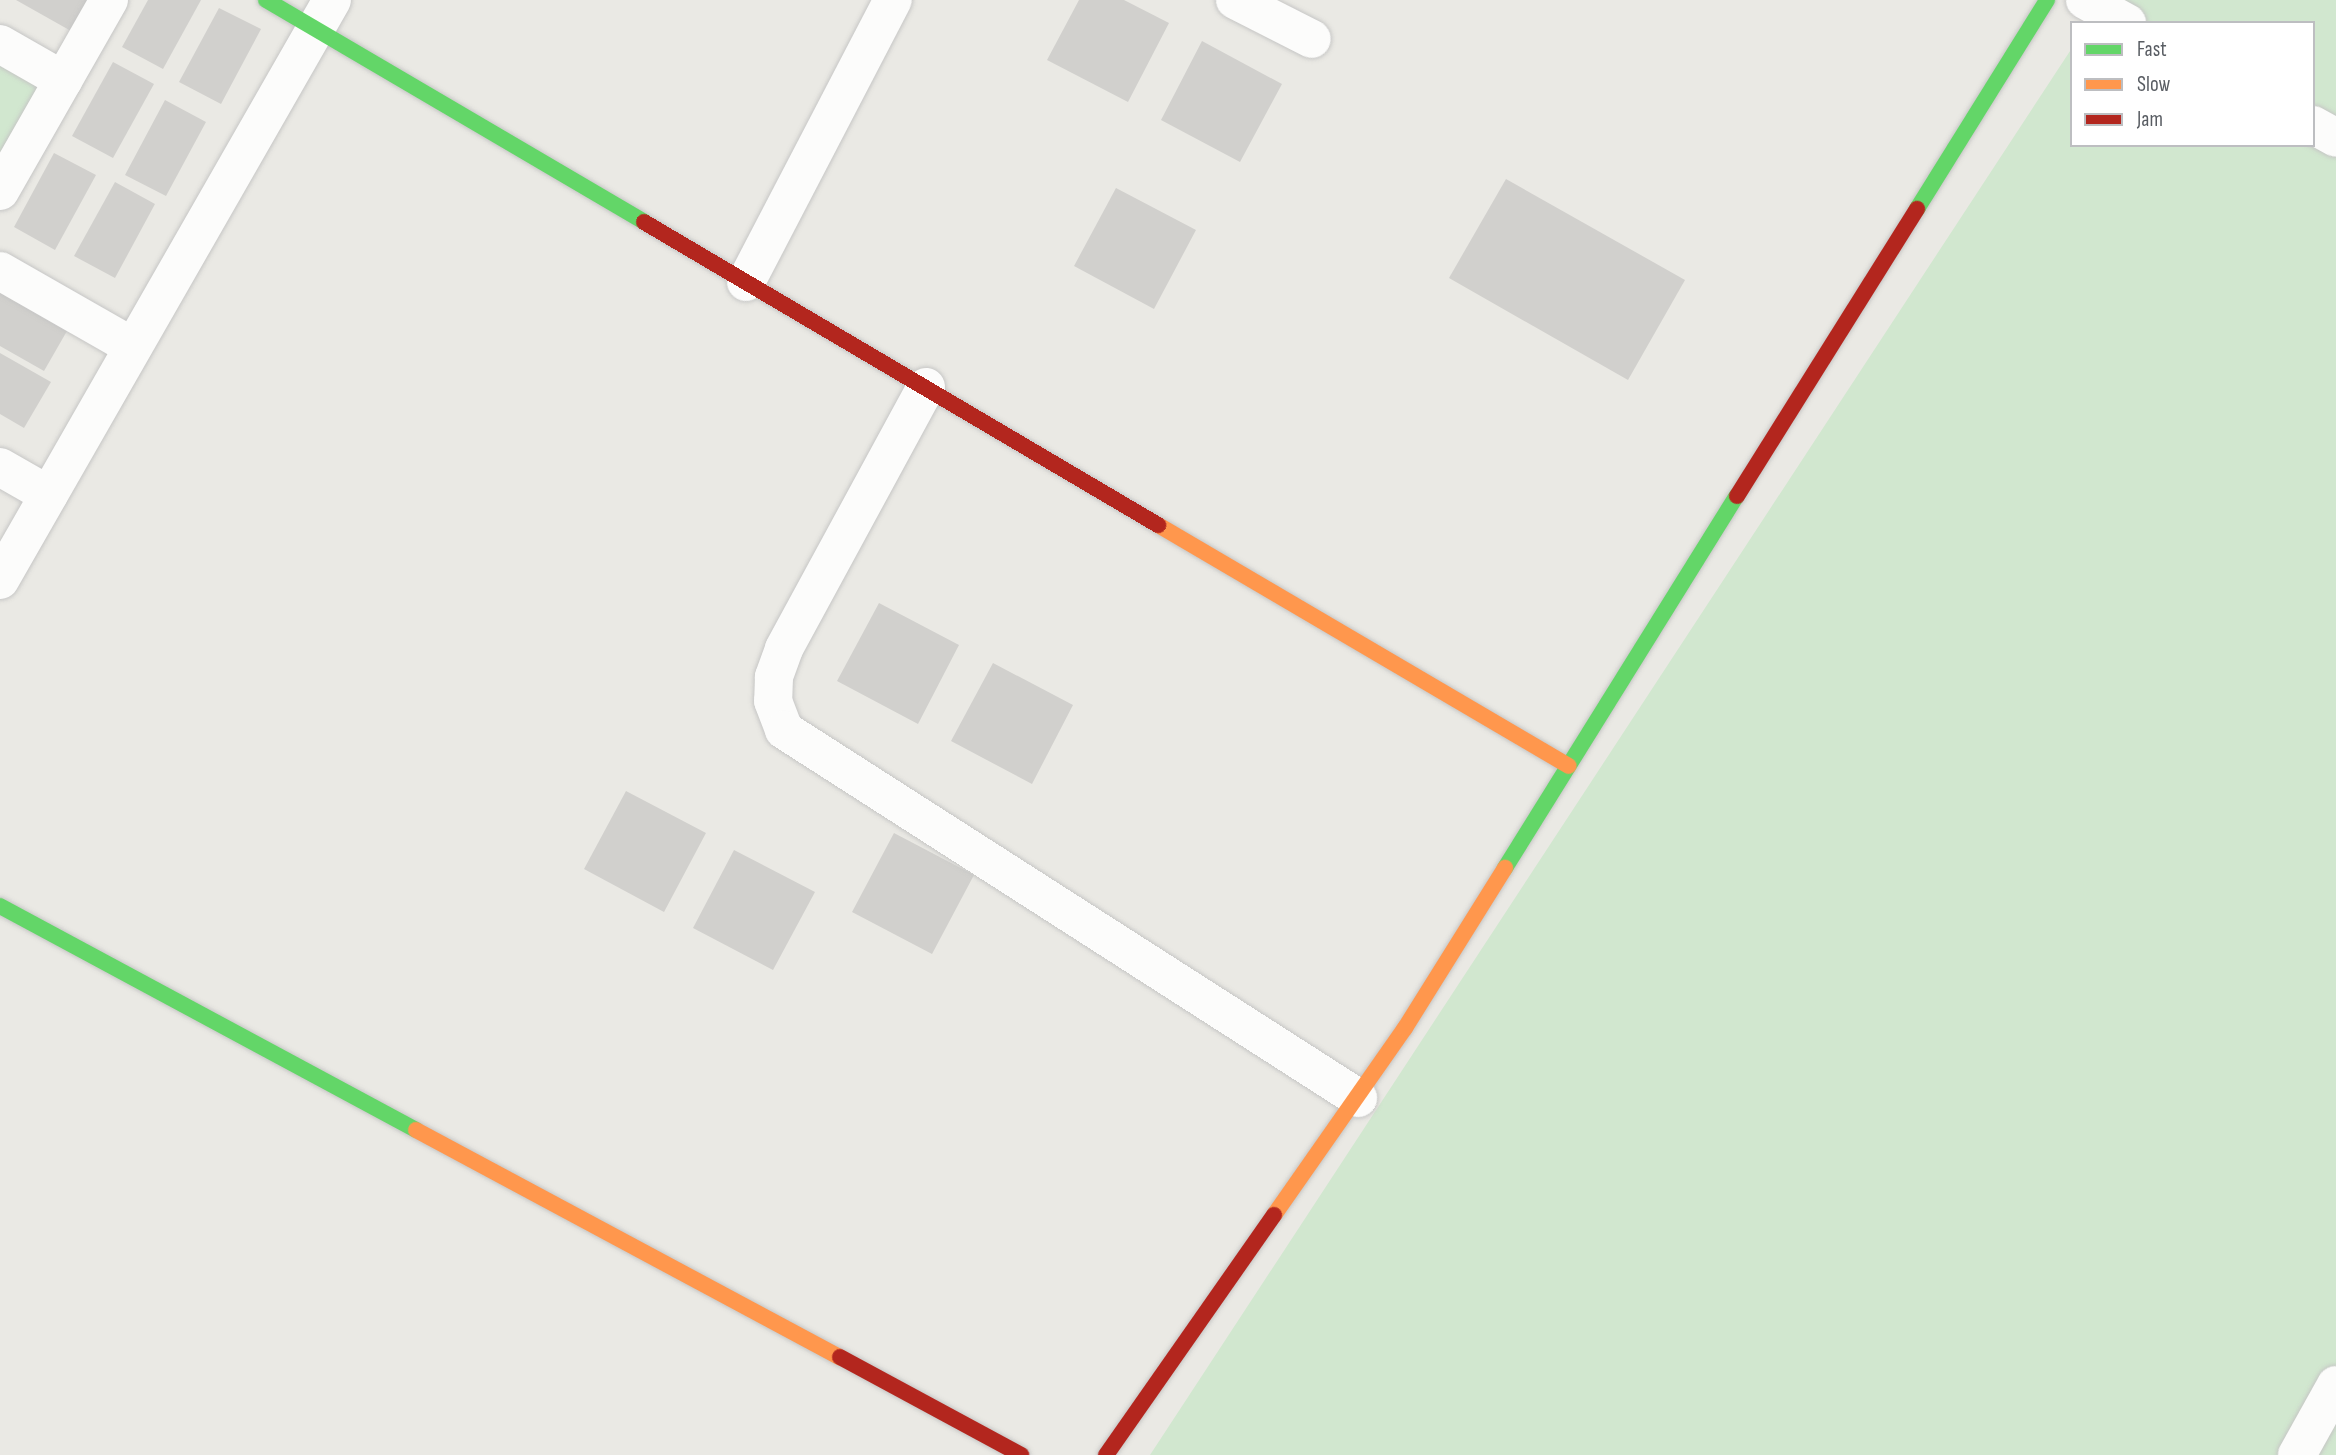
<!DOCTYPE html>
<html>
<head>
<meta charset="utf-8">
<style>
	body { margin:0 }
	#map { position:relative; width:2336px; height:1455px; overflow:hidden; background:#eae9e4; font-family:"Sofia Sans Condensed",sans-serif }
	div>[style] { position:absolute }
	.green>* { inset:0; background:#d1e7cf }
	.building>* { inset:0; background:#d1d0cd }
	.roads { filter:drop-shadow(0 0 2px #c6c6c5) drop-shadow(0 0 2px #c6c6c5) }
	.street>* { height:38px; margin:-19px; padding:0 19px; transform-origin:19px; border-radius:19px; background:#fcfcfb }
	.fast>* { height:16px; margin:-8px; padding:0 8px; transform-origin:8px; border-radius:8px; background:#63d668 }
	.slow>* { height:16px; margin:-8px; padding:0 8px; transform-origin:8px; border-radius:8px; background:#ff974d }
	.jam>* { height:16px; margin:-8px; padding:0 8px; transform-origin:8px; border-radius:8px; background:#b3261e }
	span { translate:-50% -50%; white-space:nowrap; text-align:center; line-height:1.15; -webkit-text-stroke:5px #fff; paint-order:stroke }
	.legend { position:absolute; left:2070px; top:21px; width:245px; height:126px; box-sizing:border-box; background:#fff; border:2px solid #bdbec1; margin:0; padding:9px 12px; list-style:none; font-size:21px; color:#595d63 }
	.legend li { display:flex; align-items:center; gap:14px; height:35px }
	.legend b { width:35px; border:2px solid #bdbec1 }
</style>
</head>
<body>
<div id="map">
	<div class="green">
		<i style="clip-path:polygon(2103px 0,2336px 0,2336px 1455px,1150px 1455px,2072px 48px,2072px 145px,2313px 145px,2313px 23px,2088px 23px)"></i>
		<i style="clip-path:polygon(0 61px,42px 87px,0 156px)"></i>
	</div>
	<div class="building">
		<i style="clip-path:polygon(16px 0,89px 0,71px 31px)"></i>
		<i style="clip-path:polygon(148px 0,201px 0,163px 69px,122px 47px)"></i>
		<i style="clip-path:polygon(1079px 0,1124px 0,1169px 23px,1128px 102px,1047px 60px)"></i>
		<i style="clip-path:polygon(219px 8px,261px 29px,221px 104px,179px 82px)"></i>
		<i style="clip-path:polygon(1202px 41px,1282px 84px,1240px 162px,1161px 120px)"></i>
		<i style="clip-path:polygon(113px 62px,154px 84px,113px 158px,72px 136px)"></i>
		<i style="clip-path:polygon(165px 100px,206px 122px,166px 196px,125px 175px)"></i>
		<i style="clip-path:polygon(54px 153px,96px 175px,55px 250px,14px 227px)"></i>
		<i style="clip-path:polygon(1506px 179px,1685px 280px,1628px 380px,1449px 278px)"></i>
		<i style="clip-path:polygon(115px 182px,155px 204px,115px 278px,74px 256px)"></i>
		<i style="clip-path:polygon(1116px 188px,1196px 230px,1154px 309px,1074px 266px)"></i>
		<i style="clip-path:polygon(0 284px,71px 324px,44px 371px,0 346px)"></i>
		<i style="clip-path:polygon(0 353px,51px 382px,24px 428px,0 414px)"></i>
		<i style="clip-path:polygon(879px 603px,959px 645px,918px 724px,837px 681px)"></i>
		<i style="clip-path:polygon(993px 663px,1073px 705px,1032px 784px,951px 741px)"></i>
		<i style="clip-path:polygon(626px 791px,706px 833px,664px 912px,584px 869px)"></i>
		<i style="clip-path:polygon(894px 833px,974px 875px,932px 954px,852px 912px)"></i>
		<i style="clip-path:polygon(734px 850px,815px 892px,773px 970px,693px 928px)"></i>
	</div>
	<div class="roads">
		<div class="street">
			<i style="left:1235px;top:0;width:86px;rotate:26.9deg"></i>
			<i style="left:2085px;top:0;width:48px;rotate:28.7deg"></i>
			<i style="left:0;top:44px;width:73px;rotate:29.7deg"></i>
			<i style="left:2313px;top:125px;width:26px;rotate:29deg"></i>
			<i style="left:0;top:191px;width:220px;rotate:-60.3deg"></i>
			<i style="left:0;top:271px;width:153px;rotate:29.7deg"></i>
			<i style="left:746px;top:282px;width:318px;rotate:-62.5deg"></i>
			<i style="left:926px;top:387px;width:298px;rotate:118.5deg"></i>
			<i style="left:784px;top:649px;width:30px;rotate:110deg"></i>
			<i style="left:774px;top:677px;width:24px;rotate:92deg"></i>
			<i style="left:773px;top:701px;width:31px;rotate:69deg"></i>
			<i style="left:784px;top:730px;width:682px;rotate:32.66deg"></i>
			<i style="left:0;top:467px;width:56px;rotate:29.7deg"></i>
			<i style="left:0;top:580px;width:668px;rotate:-60.21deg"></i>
			<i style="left:2297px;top:1455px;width:80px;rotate:-60.9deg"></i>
		</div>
		<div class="fast">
			<i style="left:266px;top:0;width:438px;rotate:30.4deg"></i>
			<i style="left:1917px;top:209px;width:246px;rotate:-58.1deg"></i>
			<i style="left:1505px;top:868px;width:438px;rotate:-58.1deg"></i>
			<i style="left:0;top:906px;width:472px;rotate:28.3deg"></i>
		</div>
		<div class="slow">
			<i style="left:1158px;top:525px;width:476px;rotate:30.4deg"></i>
			<i style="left:416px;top:1130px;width:481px;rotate:28.2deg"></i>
			<i style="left:1274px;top:1215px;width:228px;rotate:-55deg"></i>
			<i style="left:1405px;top:1028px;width:189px;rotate:-58deg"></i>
		</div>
		<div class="jam">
			<i style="left:644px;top:222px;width:597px;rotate:30.52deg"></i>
			<i style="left:1737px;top:496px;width:339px;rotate:-57.9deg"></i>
			<i style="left:840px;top:1357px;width:206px;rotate:28.4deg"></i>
			<i style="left:1106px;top:1455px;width:293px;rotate:-55deg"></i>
		</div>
	</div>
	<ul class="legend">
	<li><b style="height:9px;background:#63d668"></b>Fast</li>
	<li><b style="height:9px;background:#ff974d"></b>Slow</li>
	<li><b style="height:9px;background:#b3261e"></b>Jam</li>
	</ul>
</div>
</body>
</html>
